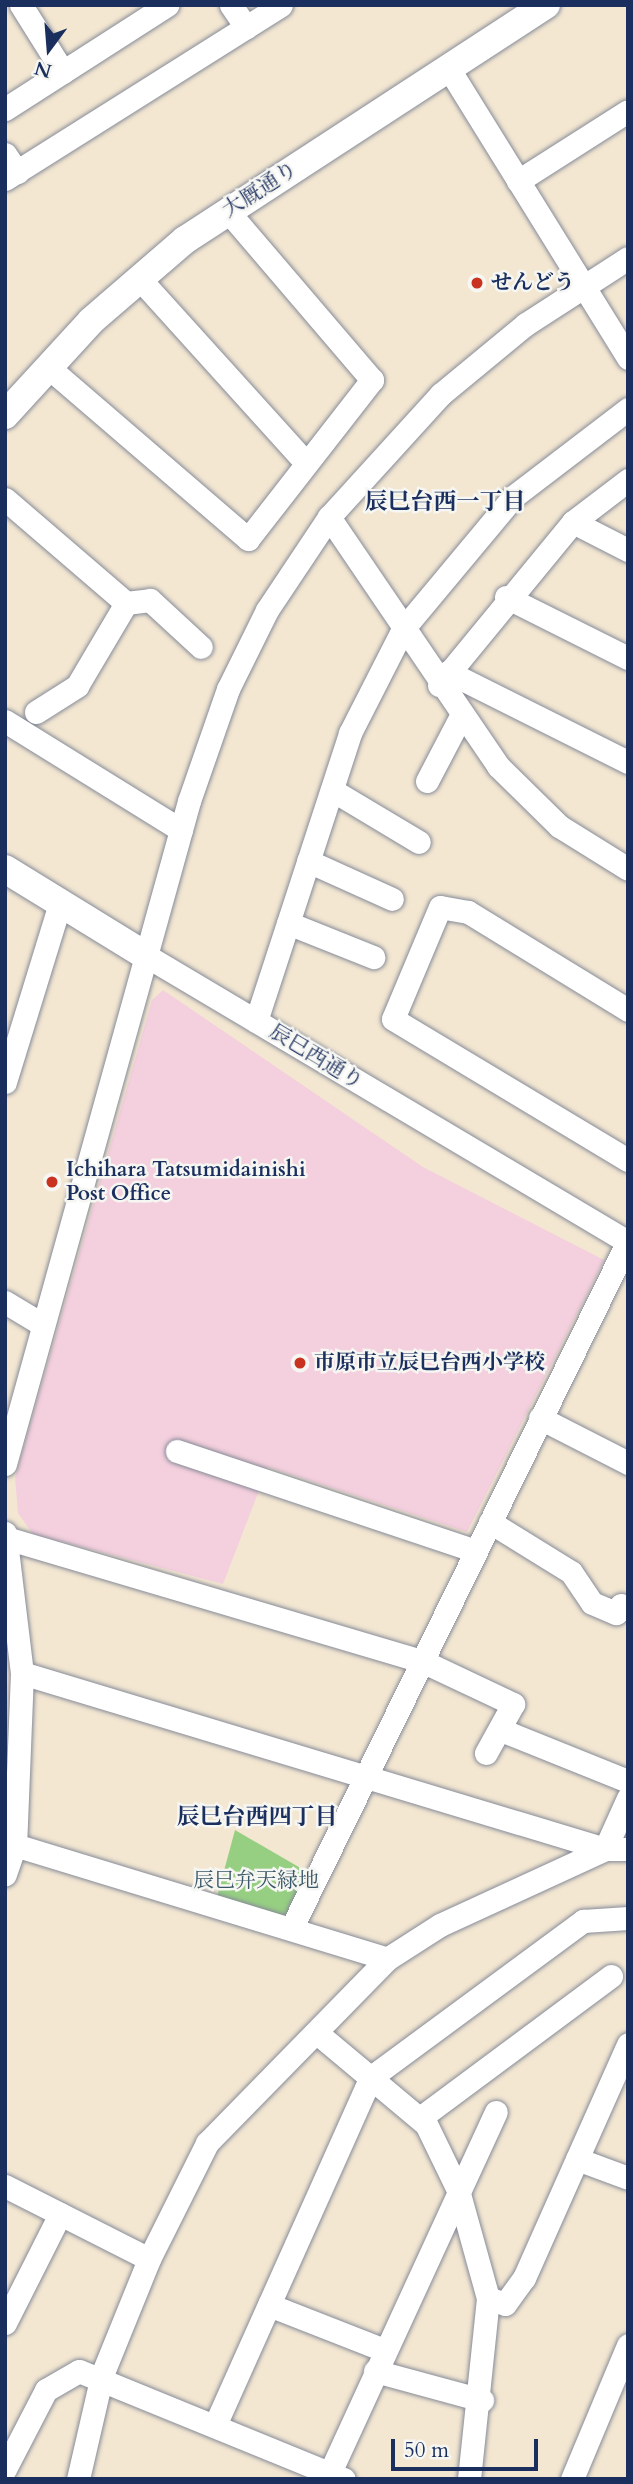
<!DOCTYPE html>
<html>
<head>
<meta charset="utf-8">
<style>
	body { margin:0 }
	#map { position:relative; width:633px; height:2484px; overflow:hidden; background:#f3e7d2; font-family:Cardo,"Noto Serif JP",serif }
	div>[style] { position:absolute }
	.built>* { inset:0; background:#f4cfdd }
	.green>* { inset:0; background:#96cf82 }
	.roads { filter:drop-shadow(0 0 2px #878b98) drop-shadow(0 0 2px #878b98) }
	.minor>* { height:23px; margin:-11.5px; padding:0 11.5px; transform-origin:11.5px; border-radius:11.5px; background:#fff }
	.tertiary>* { height:28px; margin:-14px; padding:0 14px; transform-origin:14px; border-radius:14px; background:#fff }
	.dots>* { width:19px; height:19px; translate:-50% -50%; box-sizing:border-box; border:4px solid #f6f6f2; border-radius:50% }
	span { translate:-50% -50%; white-space:nowrap; text-align:center; line-height:1.15; -webkit-text-stroke:5px #f6f6f2; paint-order:stroke }
	.street-label { font-size:21px; color:#1b2f5e }
	.poi-label { font-size:21px; color:#1b2f5e; font-weight:700 }
	.left { translate:0 -50%; text-align:left }
	.park-label { font-size:21px; color:#3a5767 }
	.neighbourhood-label { font-size:23px; color:#1b2f5e; font-weight:700 }
	.frame { position:absolute; inset:0; border:7px solid #1b2f5e; pointer-events:none }
	.north { position:absolute; left:14px; top:14px; width:70px; height:70px; -webkit-text-stroke:5px #f6f6f2; paint-order:stroke; rotate:196deg; font-size:19px; font-weight:700; line-height:28px; text-align:center; color:#1b2f5e }
	.north::after { content:''; display:block; margin:auto; width:24px; height:32px; background:#1b2f5e; clip-path:polygon(50% 0,100% 100%,50% 72%,0 100%) }
	.scale { position:absolute; left:391px; top:2439px; width:147px; height:32px; box-sizing:border-box; border:4px solid #1b2f5e; border-top:0; padding-left:9px; font-size:21px; line-height:24px; white-space:nowrap; color:#1b2f5e; -webkit-text-stroke:5px #f6f6f2; paint-order:stroke }
</style>
</head>
<body>
<div id="map">
	<div class="built">
		<i style="clip-path:polygon(163px 990px,423px 1167px,604px 1260px,467px 1532px,268px 1467px,223px 1584px,33px 1534px,18px 1513px,15px 1477px,152px 1000px)"></i>
	</div>
	<div class="green">
		<i style="clip-path:polygon(235px 1830px,316px 1877px,292px 1927px,215px 1904px)"></i>
	</div>
	<div class="roads">
		<div class="minor">
			<i style="left:21px;top:5px;width:79px;rotate:57.9deg"></i>
			<i style="left:231px;top:5px;width:27px;rotate:56deg"></i>
			<i style="left:449px;top:69px;width:340px;rotate:58.2deg"></i>
			<i style="left:5px;top:109px;width:193px;rotate:-32.7deg"></i>
			<i style="left:5px;top:154px;width:22px;rotate:56deg"></i>
			<i style="left:5px;top:179px;width:326px;rotate:-32.2deg"></i>
			<i style="left:518px;top:181px;width:130px;rotate:-32.5deg"></i>
			<i style="left:138px;top:277px;width:249px;rotate:47.9deg"></i>
			<i style="left:48px;top:367px;width:264px;rotate:40.7deg"></i>
			<i style="left:248px;top:539px;width:202px;rotate:-52.1deg"></i>
			<i style="left:372px;top:380px;width:223px;rotate:-130.5deg"></i>
			<i style="left:5px;top:499px;width:160px;rotate:40.7deg"></i>
			<i style="left:126px;top:603px;width:24px;rotate:-7deg"></i>
			<i style="left:150px;top:600px;width:69px;rotate:42.7deg"></i>
			<i style="left:329px;top:517px;width:301px;rotate:55.8deg"></i>
			<i style="left:498px;top:766px;width:86px;rotate:44.5deg"></i>
			<i style="left:559px;top:826px;width:81px;rotate:31.9deg"></i>
			<i style="left:573px;top:522px;width:62px;rotate:27deg"></i>
			<i style="left:506px;top:597px;width:136px;rotate:26.6deg"></i>
			<i style="left:448px;top:672px;width:201px;rotate:26.6deg"></i>
			<i style="left:439px;top:685px;width:211px;rotate:-50.6deg"></i>
			<i style="left:573px;top:522px;width:69px;rotate:-37.4deg"></i>
			<i style="left:36px;top:712px;width:49px;rotate:-32.4deg"></i>
			<i style="left:77px;top:686px;width:96px;rotate:-59.4deg"></i>
			<i style="left:5px;top:721px;width:207px;rotate:31.8deg"></i>
			<i style="left:427px;top:781px;width:71px;rotate:-62.4deg"></i>
			<i style="left:332px;top:790px;width:101px;rotate:30.9deg"></i>
			<i style="left:308px;top:861px;width:92px;rotate:24.3deg"></i>
			<i style="left:288px;top:923px;width:92px;rotate:21.8deg"></i>
			<i style="left:145px;top:955px;width:562px;rotate:30.72deg"></i>
			<i style="left:628px;top:1010px;width:188px;rotate:-148.5deg"></i>
			<i style="left:468px;top:912px;width:28px;rotate:-170deg"></i>
			<i style="left:440px;top:907px;width:121px;rotate:112.8deg"></i>
			<i style="left:393px;top:1019px;width:274px;rotate:31deg"></i>
			<i style="left:256px;top:1021px;width:303px;rotate:-71.9deg"></i>
			<i style="left:350px;top:733px;width:117px;rotate:-63deg"></i>
			<i style="left:403px;top:629px;width:172px;rotate:-50.2deg"></i>
			<i style="left:513px;top:497px;width:145px;rotate:-37.4deg"></i>
			<i style="left:5px;top:1082px;width:187px;rotate:-72.9deg"></i>
			<i style="left:5px;top:1302px;width:41px;rotate:31deg"></i>
			<i style="left:540px;top:1418px;width:99px;rotate:27.1deg"></i>
			<i style="left:177px;top:1451px;width:315px;rotate:18.5deg"></i>
			<i style="left:5px;top:1464px;width:688px;rotate:-74.49deg"></i>
			<i style="left:189px;top:801px;width:119px;rotate:-70.8deg"></i>
			<i style="left:228px;top:689px;width:88px;rotate:-63.7deg"></i>
			<i style="left:267px;top:610px;width:112px;rotate:-56.3deg"></i>
			<i style="left:329px;top:517px;width:166px;rotate:-47.7deg"></i>
			<i style="left:441px;top:394px;width:110px;rotate:-39.5deg"></i>
			<i style="left:526px;top:324px;width:121px;rotate:-32.9deg"></i>
			<i style="left:490px;top:1522px;width:95px;rotate:31.7deg"></i>
			<i style="left:571px;top:1572px;width:37px;rotate:56deg"></i>
			<i style="left:592px;top:1603px;width:26px;rotate:23deg"></i>
			<i style="left:616px;top:1613px;width:9px;rotate:-58deg"></i>
			<i style="left:621px;top:1605px;width:8px;rotate:30deg"></i>
			<i style="left:5px;top:1533px;width:141px;rotate:83.1deg"></i>
			<i style="left:22px;top:1673px;width:172px;rotate:92.3deg"></i>
			<i style="left:15px;top:1845px;width:31px;rotate:109deg"></i>
			<i style="left:6px;top:1538px;width:434px;rotate:16.5deg"></i>
			<i style="left:422px;top:1661px;width:101px;rotate:25.3deg"></i>
			<i style="left:513px;top:1704px;width:56px;rotate:118.9deg"></i>
			<i style="left:22px;top:1673px;width:609px;rotate:16.8deg"></i>
			<i style="left:605px;top:1849px;width:56px;rotate:-65.7deg"></i>
			<i style="left:501px;top:1730px;width:137px;rotate:21.9deg"></i>
			<i style="left:15px;top:1845px;width:389px;rotate:17deg"></i>
			<i style="left:292px;top:1927px;width:764px;rotate:-63.9deg"></i>
			<i style="left:317px;top:2033px;width:142px;rotate:39.9deg"></i>
			<i style="left:426px;top:2124px;width:73px;rotate:64.1deg"></i>
			<i style="left:458px;top:2190px;width:112px;rotate:74.5deg"></i>
			<i style="left:488px;top:2298px;width:18px;rotate:19deg"></i>
			<i style="left:505px;top:2304px;width:32px;rotate:-54deg"></i>
			<i style="left:524px;top:2278px;width:256px;rotate:-66deg"></i>
			<i style="left:420px;top:2118px;width:238px;rotate:-36.6deg"></i>
			<i style="left:577px;top:2159px;width:54px;rotate:20.4deg"></i>
			<i style="left:5px;top:2186px;width:161px;rotate:26.9deg"></i>
			<i style="left:269px;top:2305px;width:123px;rotate:21.4deg"></i>
			<i style="left:5px;top:2323px;width:122px;rotate:-63.2deg"></i>
			<i style="left:375px;top:2371px;width:111px;rotate:15.2deg"></i>
			<i style="left:216px;top:2423px;width:378px;rotate:-65.9deg"></i>
			<i style="left:370px;top:2078px;width:265px;rotate:-36.4deg"></i>
			<i style="left:583px;top:1921px;width:45px;rotate:-3.8deg"></i>
			<i style="left:5px;top:2469px;width:89px;rotate:-62.6deg"></i>
			<i style="left:46px;top:2390px;width:38px;rotate:-30deg"></i>
			<i style="left:79px;top:2371px;width:286px;rotate:22.2deg"></i>
			<i style="left:78px;top:2479px;width:107px;rotate:-77deg"></i>
			<i style="left:102px;top:2375px;width:125px;rotate:-67.9deg"></i>
			<i style="left:149px;top:2259px;width:130px;rotate:-63.4deg"></i>
			<i style="left:207px;top:2143px;width:257px;rotate:-45.6deg"></i>
			<i style="left:387px;top:1959px;width:63px;rotate:-32.7deg"></i>
			<i style="left:440px;top:1925px;width:182px;rotate:-24.7deg"></i>
			<i style="left:605px;top:1849px;width:23px"></i>
			<i style="left:327px;top:2479px;width:404px;rotate:-65.3deg"></i>
			<i style="left:469px;top:2479px;width:182px;rotate:-84deg"></i>
			<i style="left:572px;top:2479px;width:145px;rotate:-67.3deg"></i>
		</div>
		<div class="tertiary">
			<i style="left:5px;top:415px;width:127px;rotate:-47.5deg"></i>
			<i style="left:91px;top:321px;width:124px;rotate:-40.8deg"></i>
			<i style="left:185px;top:240px;width:431px;rotate:-33.1deg"></i>
			<i style="left:5px;top:869px;width:164px;rotate:31.6deg"></i>
		</div>
	</div>
	<div class="dots">
		<i style="left:477px;top:283px;background:#c8321e"></i>
		<i style="left:52px;top:1182px;background:#c8321e"></i>
		<i style="left:300px;top:1363px;background:#c8321e"></i>
	</div>
	<div class="street-label">
		<span style="left:260px;top:190px;rotate:-33deg">大厩通り</span>
		<span style="left:316px;top:1057px;rotate:31deg">辰巳西通り</span>
	</div>
	<div class="poi-label">
		<span class="left" style="left:491px;top:283px">せんどう</span>
		<span class="left" style="left:66px;top:1182px">Ichihara Tatsumidainishi<br>Post Office</span>
		<span class="left" style="left:314px;top:1363px">市原市立辰巳台西小学校</span>
	</div>
	<div class="park-label">
		<span style="left:256px;top:1881px">辰巳弁天緑地</span>
	</div>
	<div class="neighbourhood-label">
		<span style="left:445px;top:502px">辰巳台西一丁目</span>
		<span style="left:257px;top:1817px">辰巳台西四丁目</span>
	</div>
	<div class="frame"></div>
	<div class="north">N</div>
	<div class="scale">50 m</div>
</div>
</body>
</html>
